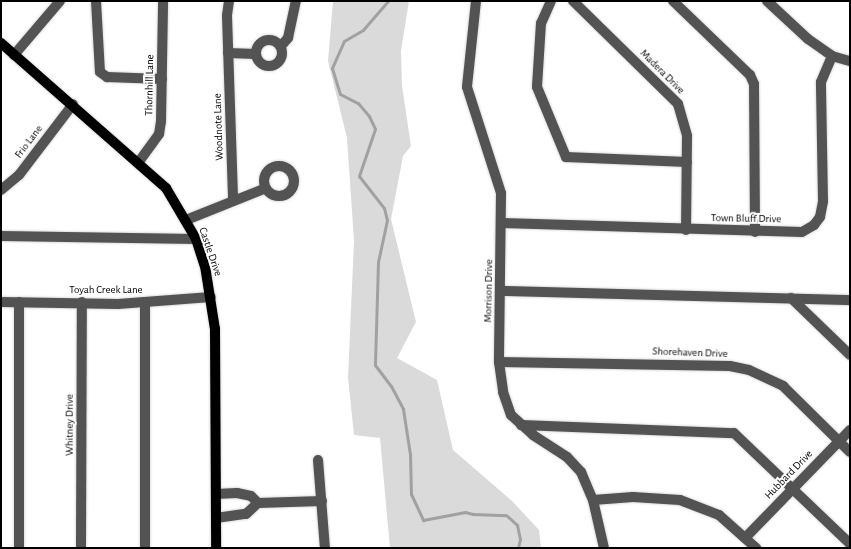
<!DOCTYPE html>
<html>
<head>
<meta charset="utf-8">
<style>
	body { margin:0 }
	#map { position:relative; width:851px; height:549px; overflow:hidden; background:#fff; font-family:"Alegreya Sans",sans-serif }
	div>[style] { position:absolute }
	.green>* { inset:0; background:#dadada }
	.stream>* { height:3px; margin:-1.5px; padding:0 1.5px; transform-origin:1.5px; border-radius:1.5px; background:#a1a1a1 }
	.roads { filter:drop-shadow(0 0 1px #dbdbdb) drop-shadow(0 0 1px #dbdbdb) }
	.minor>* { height:10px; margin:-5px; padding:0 5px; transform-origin:5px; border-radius:5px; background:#535353 }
	.minor>.ring { margin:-5px; padding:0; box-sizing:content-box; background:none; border:10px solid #535353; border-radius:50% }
	.major>* { height:10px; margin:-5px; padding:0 5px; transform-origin:5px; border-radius:5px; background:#000 }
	span { translate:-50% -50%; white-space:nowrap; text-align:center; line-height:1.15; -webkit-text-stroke:4px #fff; paint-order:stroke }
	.street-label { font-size:11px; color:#000 }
	.frame { position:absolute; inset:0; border:2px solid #000; pointer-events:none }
</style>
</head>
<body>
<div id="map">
	<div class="green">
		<i style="clip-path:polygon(333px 1px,409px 1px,401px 51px,402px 86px,411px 146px,403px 156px,391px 219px,416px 322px,397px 358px,437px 380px,453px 450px,512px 501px,539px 530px,541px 548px,390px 548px,380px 438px,354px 435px,348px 378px,354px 241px,347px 138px,328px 61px)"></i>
	</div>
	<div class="stream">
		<i style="left:388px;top:1px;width:38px;rotate:131deg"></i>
		<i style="left:363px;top:30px;width:22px;rotate:150deg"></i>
		<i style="left:344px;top:41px;width:30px;rotate:114deg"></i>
		<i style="left:332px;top:68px;width:27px;rotate:73deg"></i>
		<i style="left:340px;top:94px;width:20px;rotate:27deg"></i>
		<i style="left:358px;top:103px;width:17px;rotate:50deg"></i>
		<i style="left:369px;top:116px;width:14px;rotate:65deg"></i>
		<i style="left:375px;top:129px;width:50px;rotate:108.8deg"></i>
		<i style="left:359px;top:176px;width:41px;rotate:52deg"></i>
		<i style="left:384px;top:208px;width:12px;rotate:76deg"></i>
		<i style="left:387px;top:220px;width:43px;rotate:102.1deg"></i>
		<i style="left:378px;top:262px;width:103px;rotate:91.7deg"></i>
		<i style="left:375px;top:365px;width:26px;rotate:53deg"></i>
		<i style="left:391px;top:386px;width:26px;rotate:62deg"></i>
		<i style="left:403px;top:409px;width:46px;rotate:81.2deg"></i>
		<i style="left:410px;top:454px;width:40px;rotate:88.6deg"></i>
		<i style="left:411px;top:494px;width:29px;rotate:65deg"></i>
		<i style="left:423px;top:520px;width:43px;rotate:-10.8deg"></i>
		<i style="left:465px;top:512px;width:8px;rotate:14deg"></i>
		<i style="left:473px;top:514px;width:33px;rotate:2deg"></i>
		<i style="left:506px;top:515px;width:15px;rotate:42deg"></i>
		<i style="left:517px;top:525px;width:14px;rotate:78deg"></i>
		<i style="left:520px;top:539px;width:9px;rotate:103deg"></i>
	</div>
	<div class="roads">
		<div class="minor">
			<i style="left:96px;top:1px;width:71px;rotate:86.8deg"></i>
			<i style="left:100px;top:72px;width:9px;rotate:36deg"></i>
			<i style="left:107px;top:77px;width:55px;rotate:2.1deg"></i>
			<i style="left:229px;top:1px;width:15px;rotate:98deg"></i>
			<i style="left:227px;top:16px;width:185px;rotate:88.1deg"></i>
			<i style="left:476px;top:1px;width:86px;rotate:96deg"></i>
			<i style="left:467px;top:87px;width:111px;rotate:72.2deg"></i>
			<i style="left:501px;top:193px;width:169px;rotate:90.7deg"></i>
			<i style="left:499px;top:362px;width:30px;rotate:82deg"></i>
			<i style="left:503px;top:392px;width:24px;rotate:71deg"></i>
			<i style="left:511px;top:415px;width:30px;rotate:42deg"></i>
			<i style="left:533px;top:435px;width:40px;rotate:32.9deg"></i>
			<i style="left:567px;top:457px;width:21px;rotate:47deg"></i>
			<i style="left:581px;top:472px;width:30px;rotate:67deg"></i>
			<i style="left:593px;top:500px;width:49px;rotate:77.1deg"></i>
			<i style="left:551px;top:1px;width:24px;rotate:114deg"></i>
			<i style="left:541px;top:23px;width:64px;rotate:93.6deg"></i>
			<i style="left:537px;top:87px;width:76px;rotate:67.5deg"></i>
			<i style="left:566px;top:157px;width:121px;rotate:2.4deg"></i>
			<i style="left:573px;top:1px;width:147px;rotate:44.4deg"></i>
			<i style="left:678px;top:104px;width:33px;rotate:74deg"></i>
			<i style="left:687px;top:136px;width:94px;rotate:90.6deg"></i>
			<i style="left:673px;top:1px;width:107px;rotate:43.9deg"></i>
			<i style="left:750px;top:75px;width:10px;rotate:66deg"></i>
			<i style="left:754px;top:84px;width:148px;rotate:89.6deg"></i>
			<i style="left:767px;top:1px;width:56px;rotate:42.8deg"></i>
			<i style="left:808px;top:39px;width:29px;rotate:35deg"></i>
			<i style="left:832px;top:56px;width:19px;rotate:16deg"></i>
			<i class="ring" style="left:256px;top:40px;width:16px;height:16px"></i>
			<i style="left:281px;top:46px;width:11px;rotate:-49deg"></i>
			<i style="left:288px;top:38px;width:38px;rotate:-78deg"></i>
			<i style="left:228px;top:53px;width:28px;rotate:2deg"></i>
			<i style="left:14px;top:55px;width:71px;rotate:-49.6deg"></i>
			<i style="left:138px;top:163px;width:36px;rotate:-54deg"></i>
			<i style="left:159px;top:134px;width:13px;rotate:-81deg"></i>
			<i style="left:161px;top:121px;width:120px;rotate:-89deg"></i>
			<i class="ring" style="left:264px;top:166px;width:20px;height:20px"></i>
			<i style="left:1px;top:190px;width:23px;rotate:-40deg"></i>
			<i style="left:19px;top:175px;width:89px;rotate:-52.7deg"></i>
			<i style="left:186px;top:220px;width:86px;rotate:-21.8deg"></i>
			<i style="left:502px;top:223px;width:300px;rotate:1.7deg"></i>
			<i style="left:802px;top:232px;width:14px;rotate:-30deg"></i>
			<i style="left:814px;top:225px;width:10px;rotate:-53deg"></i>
			<i style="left:820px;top:217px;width:16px;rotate:-79deg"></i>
			<i style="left:823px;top:201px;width:119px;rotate:-91deg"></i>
			<i style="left:821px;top:82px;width:28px;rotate:-67deg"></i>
			<i style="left:1px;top:236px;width:195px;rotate:0.9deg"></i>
			<i style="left:502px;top:291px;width:348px;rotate:1.5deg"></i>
			<i style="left:791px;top:298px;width:82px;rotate:44deg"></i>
			<i style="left:1px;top:302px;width:117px;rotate:1deg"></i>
			<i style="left:118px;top:304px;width:93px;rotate:-4.3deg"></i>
			<i style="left:145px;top:302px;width:246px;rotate:90deg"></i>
			<i style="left:499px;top:362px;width:231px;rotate:1deg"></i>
			<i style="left:730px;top:366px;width:19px;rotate:12deg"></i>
			<i style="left:749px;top:370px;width:38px;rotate:25deg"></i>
			<i style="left:783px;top:386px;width:94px;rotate:44.6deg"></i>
			<i style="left:521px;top:425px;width:213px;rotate:2.2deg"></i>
			<i style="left:734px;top:433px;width:161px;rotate:43.7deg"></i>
			<i style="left:318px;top:460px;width:88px;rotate:85.5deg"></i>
			<i style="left:216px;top:494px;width:21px;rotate:-3deg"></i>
			<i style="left:237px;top:493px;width:14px;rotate:12deg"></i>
			<i style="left:251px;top:496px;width:10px;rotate:45deg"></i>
			<i style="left:593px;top:500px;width:40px;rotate:-4.3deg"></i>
			<i style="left:633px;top:497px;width:47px;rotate:3.7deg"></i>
			<i style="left:680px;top:500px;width:42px;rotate:21deg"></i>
			<i style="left:719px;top:515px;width:50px;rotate:41.7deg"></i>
			<i style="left:216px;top:518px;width:30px;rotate:-8deg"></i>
			<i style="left:246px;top:514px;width:16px;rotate:-43deg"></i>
			<i style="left:258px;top:503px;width:64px;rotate:-1.8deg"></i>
			<i style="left:745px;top:538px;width:151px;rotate:-45.8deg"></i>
			<i style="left:19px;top:548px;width:246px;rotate:-90deg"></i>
			<i style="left:81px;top:548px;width:246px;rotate:-89.8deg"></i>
		</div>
		<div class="major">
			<i style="left:1px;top:43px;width:220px;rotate:41.3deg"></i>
			<i style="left:166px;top:188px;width:59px;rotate:59.5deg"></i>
			<i style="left:196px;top:239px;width:28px;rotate:72deg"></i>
			<i style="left:205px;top:266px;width:64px;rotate:81deg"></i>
			<i style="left:215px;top:329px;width:219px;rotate:89.7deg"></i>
		</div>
	</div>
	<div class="street-label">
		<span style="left:662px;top:72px;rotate:45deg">Madera Drive</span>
		<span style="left:150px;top:85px;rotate:-89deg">Thornhill Lane</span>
		<span style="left:219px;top:127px;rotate:-92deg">Woodnote Lane</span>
		<span style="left:29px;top:142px;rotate:-53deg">Frio Lane</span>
		<span style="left:746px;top:219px;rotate:1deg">Town Bluff Drive</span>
		<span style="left:210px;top:252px;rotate:71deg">Castle Drive</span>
		<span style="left:106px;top:290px">Toyah Creek Lane</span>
		<span style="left:489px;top:291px;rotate:-89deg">Morrison Drive</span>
		<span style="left:690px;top:353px;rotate:2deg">Shorehaven Drive</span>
		<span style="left:70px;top:425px;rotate:-90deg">Whitney Drive</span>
		<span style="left:789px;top:475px;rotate:-46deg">Hubbard Drive</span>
	</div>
	<div class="frame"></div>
</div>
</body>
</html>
